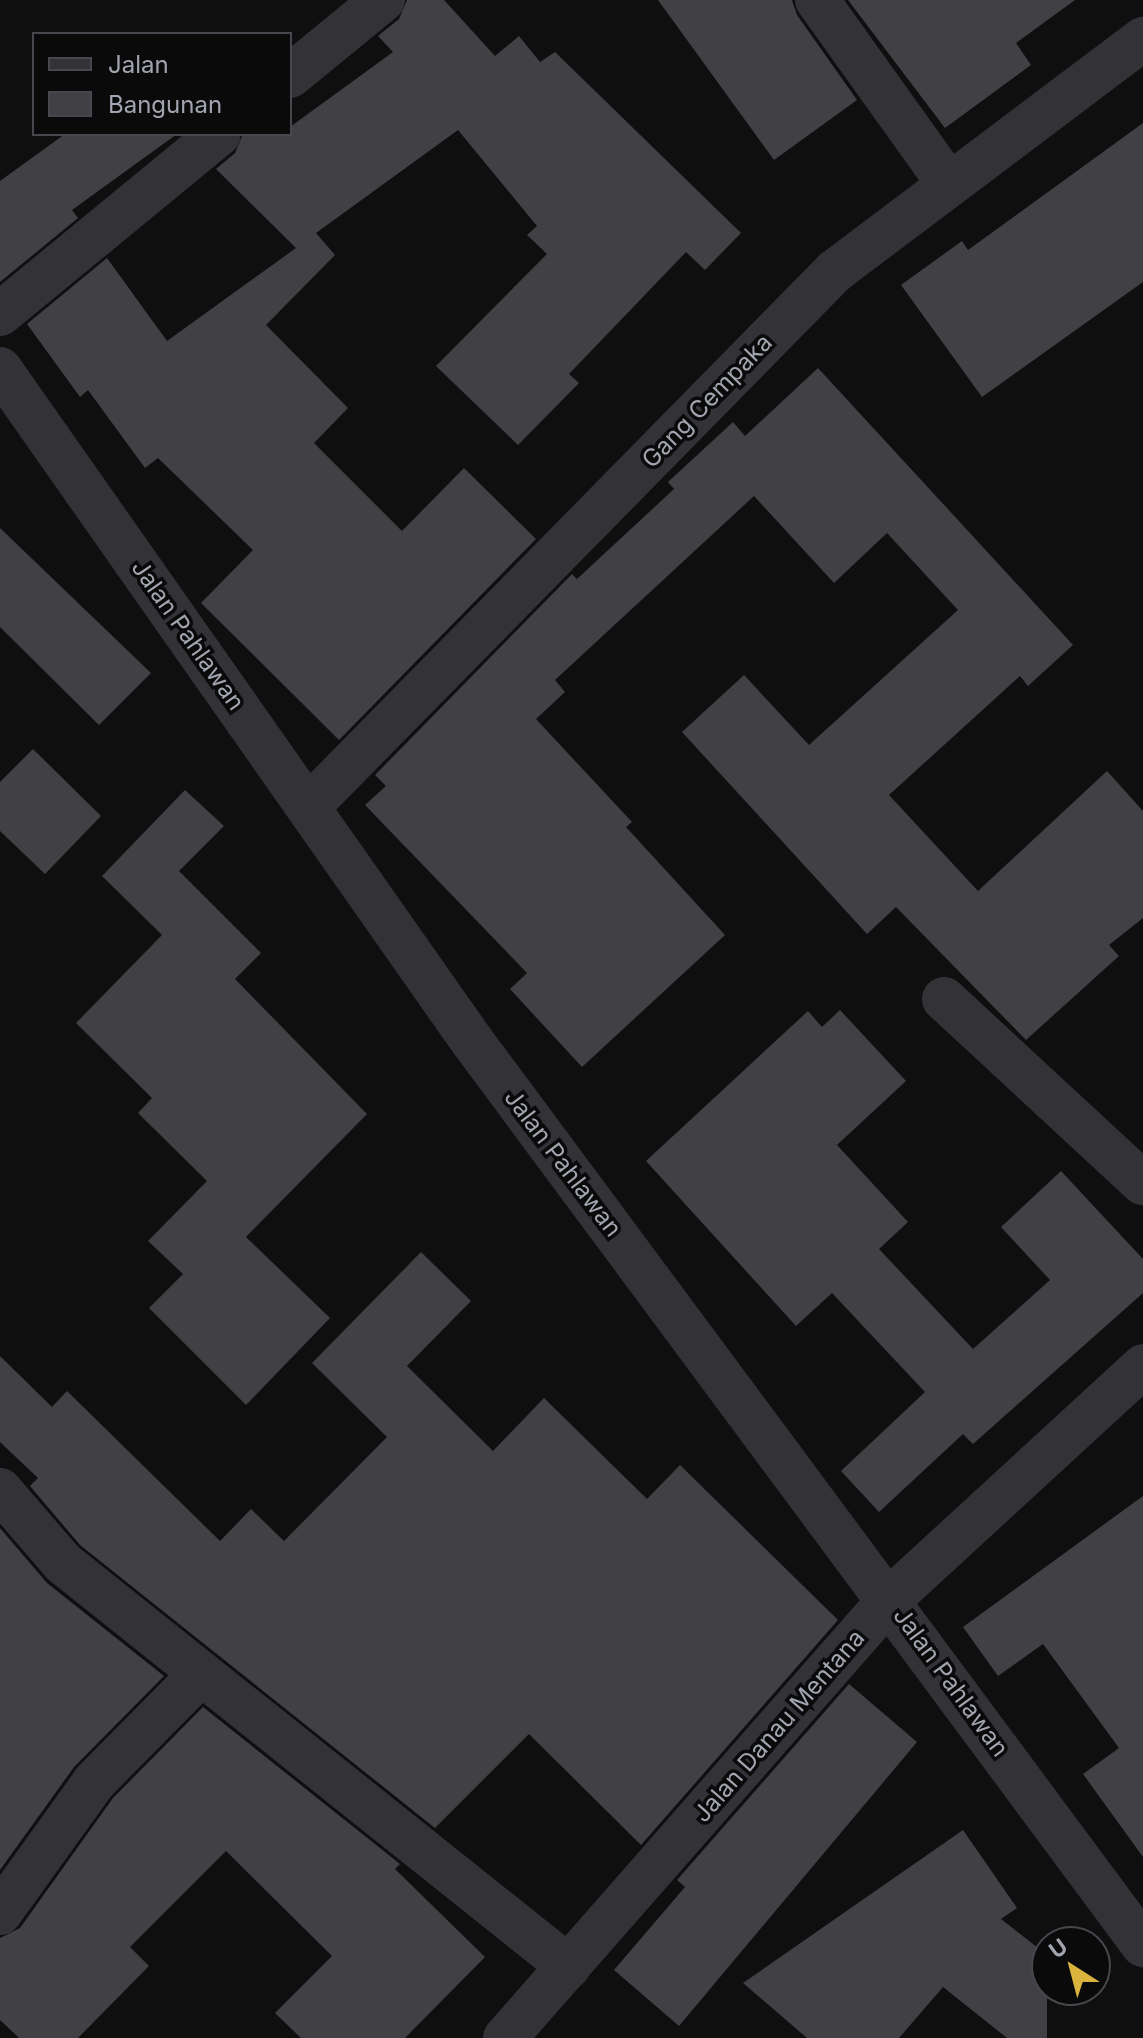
<!DOCTYPE html>
<html>
<head>
<meta charset="utf-8">
<style>
	body { margin:0 }
	#map { position:relative; width:1143px; height:2038px; overflow:hidden; background:#0f0f10; font-family:Inter,sans-serif }
	div>[style] { position:absolute }
	.building>* { inset:0; background:#414145 }
	.minor>* { height:44px; margin:-22px; padding:0 22px; transform-origin:22px; border-radius:22px; background:#333337 }
	span { translate:-50% -50%; white-space:nowrap; text-align:center; line-height:1.15; -webkit-text-stroke:7px #0a0a0b; paint-order:stroke }
	.street-label { font-size:24px; color:#a2a5af }
	.legend { position:absolute; left:32px; top:32px; width:260px; height:104px; box-sizing:border-box; background:#0a0a0b; border:2px solid #47484d; margin:0; padding:10px 14px; list-style:none; font-size:24px; color:#a2a5af }
	.legend li { display:flex; align-items:center; gap:16px; height:40px }
	.legend b { width:40px; border:2px solid #47484d }
	.north { position:absolute; left:1031px; top:1926px; width:80px; height:80px; box-sizing:border-box; background:#0a0a0b; border:2px solid #47484d; border-radius:50%; rotate:324deg; font-size:22px; font-weight:700; line-height:32px; text-align:center; color:#a2a5af }
	.north::after { content:''; display:block; margin:auto; width:28px; height:36px; background:#dab33d; clip-path:polygon(50% 0,100% 100%,50% 72%,0 100%) }
</style>
</head>
<body>
<div id="map">
	<div class="building">
		<i style="clip-path:polygon(407px 0,444px 0,495px 56px,519px 36px,540px 62px,555px 52px,741px 233px,705px 270px,686px 252px,569px 374px,579px 383px,518px 445px,436px 366px,547px 254px,527px 235px,537px 226px,458px 130px,316px 233px,335px 255px,266px 325px,348px 408px,314px 443px,402px 531px,464px 468px,536px 539px,339px 740px,201px 603px,253px 550px,158px 458px,145px 468px,88px 390px,80px 397px,27px 324px,107px 258px,167px 341px,296px 248px,216px 169px,235px 153px,243px 134px,290px 134px,290px 127px,393px 52px,378px 36px,399px 19px)"></i>
		<i style="clip-path:polygon(658px 0,792px 0,797px 15px,857px 100px,774px 160px)"></i>
		<i style="clip-path:polygon(848px 0,1075px 0,1016px 43px,1031px 65px,945px 128px)"></i>
		<i style="clip-path:polygon(1143px 123px,1143px 282px,982px 397px,901px 285px,962px 241px,968px 250px)"></i>
		<i style="clip-path:polygon(65px 134px,177px 134px,72px 210px,78px 218px,0 282px,0 181px)"></i>
		<i style="clip-path:polygon(818px 368px,1073px 645px,1028px 686px,1020px 676px,889px 795px,978px 891px,1107px 771px,1143px 811px,1143px 918px,1109px 945px,1119px 956px,1026px 1040px,896px 907px,867px 934px,682px 732px,744px 675px,809px 745px,958px 610px,887px 533px,834px 583px,754px 496px,555px 680px,565px 692px,536px 719px,632px 822px,626px 827px,725px 935px,582px 1067px,510px 989px,527px 973px,365px 805px,386px 786px,375px 775px,572px 574px,577px 579px,674px 489px,668px 482px,733px 422px,745px 436px)"></i>
		<i style="clip-path:polygon(0 528px,151px 673px,99px 725px,0 627px)"></i>
		<i style="clip-path:polygon(33px 749px,101px 816px,45px 874px,0 831px,0 782px)"></i>
		<i style="clip-path:polygon(185px 790px,224px 826px,179px 871px,261px 953px,235px 979px,367px 1114px,246px 1237px,330px 1318px,246px 1405px,149px 1308px,183px 1274px,148px 1241px,207px 1181px,138px 1113px,152px 1098px,76px 1023px,162px 935px,102px 876px)"></i>
		<i style="clip-path:polygon(840px 1010px,906px 1081px,837px 1145px,908px 1222px,879px 1249px,973px 1349px,1050px 1280px,1001px 1227px,1061px 1171px,1143px 1259px,1143px 1293px,973px 1444px,963px 1434px,879px 1512px,841px 1471px,925px 1392px,832px 1293px,796px 1326px,646px 1161px,808px 1011px,822px 1027px)"></i>
		<i style="clip-path:polygon(421px 1252px,471px 1301px,407px 1366px,493px 1451px,544px 1398px,647px 1499px,680px 1465px,838px 1620px,641px 1845px,529px 1734px,435px 1828px,80px 1545px,30px 1486px,38px 1478px,0 1442px,0 1356px,52px 1407px,67px 1391px,220px 1541px,251px 1509px,284px 1541px,387px 1437px,312px 1363px)"></i>
		<i style="clip-path:polygon(1143px 1496px,1143px 1857px,1083px 1774px,1119px 1748px,1043px 1644px,998px 1676px,963px 1627px)"></i>
		<i style="clip-path:polygon(0 1528px,47px 1583px,164px 1676px,74px 1767px,0 1870px)"></i>
		<i style="clip-path:polygon(849px 1684px,917px 1742px,679px 2026px,614px 1970px,685px 1887px,677px 1880px)"></i>
		<i style="clip-path:polygon(203px 1707px,400px 1864px,395px 1869px,485px 1957px,405px 2038px,301px 2038px,275px 2013px,332px 1956px,226px 1851px,130px 1947px,149px 1966px,78px 2038px,19px 2038px,0 2020px,0 1938px,20px 1928px,113px 1798px)"></i>
		<i style="clip-path:polygon(963px 1830px,1017px 1908px,1001px 1919px,1047px 1955px,1047px 2038px,1007px 2038px,943px 1987px,899px 2038px,807px 2038px,743px 1983px)"></i>
	</div>
	<div class="minor">
		<i style="left:817px;top:0;width:225px;rotate:54.4deg"></i>
		<i style="left:290px;top:76px;width:120px;rotate:-39.3deg"></i>
		<i style="left:0;top:314px;width:283px;rotate:-39.4deg"></i>
		<i style="left:0;top:369px;width:821px;rotate:54.92deg"></i>
		<i style="left:472px;top:1041px;width:1126px;rotate:53.42deg"></i>
		<i style="left:309px;top:806px;width:750px;rotate:-45.49deg"></i>
		<i style="left:835px;top:271px;width:386px;rotate:-37deg"></i>
		<i style="left:944px;top:999px;width:271px;rotate:42.8deg"></i>
		<i style="left:0;top:1490px;width:96px;rotate:49.2deg"></i>
		<i style="left:63px;top:1563px;width:647px;rotate:38.6deg"></i>
		<i style="left:0;top:1913px;width:161px;rotate:-54.3deg"></i>
		<i style="left:94px;top:1782px;width:149px;rotate:-45.3deg"></i>
		<i style="left:505px;top:2038px;width:584px;rotate:-48.75deg"></i>
		<i style="left:890px;top:1599px;width:344px;rotate:-42.6deg"></i>
	</div>
	<div class="street-label">
		<span style="left:707px;top:401px;rotate:-46deg">Gang Cempaka</span>
		<span style="left:188px;top:635px;rotate:55deg">Jalan Pahlawan</span>
		<span style="left:563px;top:1163px;rotate:53deg">Jalan Pahlawan</span>
		<span style="left:951px;top:1682px;rotate:54deg">Jalan Pahlawan</span>
		<span style="left:779px;top:1726px;rotate:-49deg">Jalan Danau Mentana</span>
	</div>
	<ul class="legend">
	<li><b style="height:10px;background:#333337"></b>Jalan</li>
	<li><b style="height:22px;background:#414145"></b>Bangunan</li>
	</ul>
	<div class="north">U</div>
</div>
</body>
</html>
